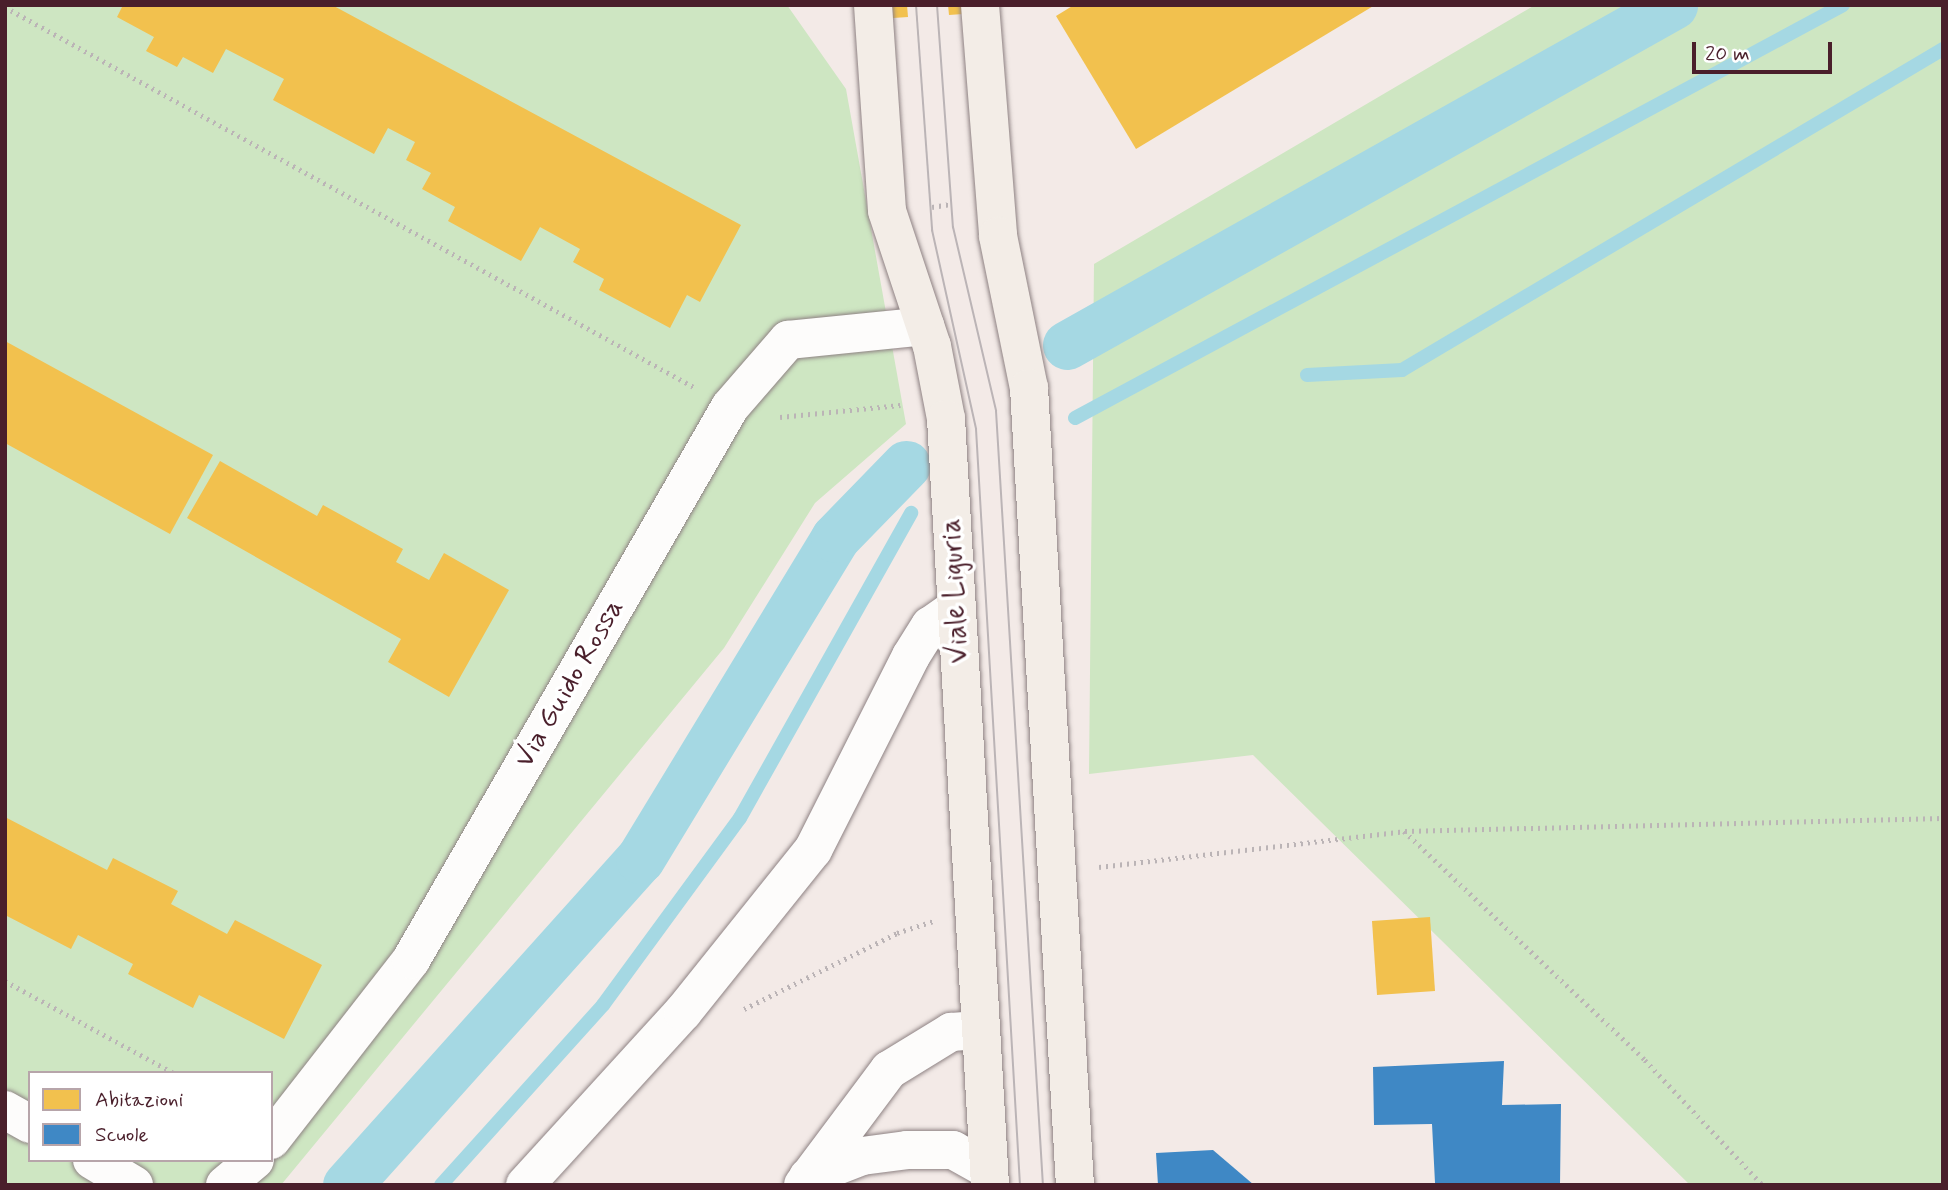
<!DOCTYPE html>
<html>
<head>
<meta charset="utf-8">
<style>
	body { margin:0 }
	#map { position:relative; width:1948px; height:1190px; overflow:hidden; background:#f3eae7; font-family:Mynerve,sans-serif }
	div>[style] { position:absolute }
	.green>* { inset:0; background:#cee6c2 }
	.homes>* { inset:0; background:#f2c14e }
	.schools>* { inset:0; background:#3f88c5 }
	.stream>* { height:14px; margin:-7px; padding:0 7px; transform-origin:7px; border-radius:7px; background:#a5d8e3 }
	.canal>* { height:49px; margin:-24.5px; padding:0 24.5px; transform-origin:24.5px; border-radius:24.5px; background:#a5d8e3 }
	.path>* { height:4.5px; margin-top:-2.25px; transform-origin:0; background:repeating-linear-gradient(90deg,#bbb4b6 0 2px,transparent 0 7px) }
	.roads { filter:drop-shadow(0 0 2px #8e8283) drop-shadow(0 0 2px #8e8283) }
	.minor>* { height:38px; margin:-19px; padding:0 19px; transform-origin:19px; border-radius:19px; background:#fdfcfb }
	.major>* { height:38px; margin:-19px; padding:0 19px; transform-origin:19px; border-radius:19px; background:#f3ede7 }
	.tram>* { height:2px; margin:-1px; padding:0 1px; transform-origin:1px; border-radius:1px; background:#bbb4b6 }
	span { translate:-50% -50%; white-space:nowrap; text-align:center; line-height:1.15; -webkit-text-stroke:7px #fff; paint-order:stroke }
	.street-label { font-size:28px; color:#4a1f2b }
	.frame { position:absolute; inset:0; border:7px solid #4a1f2b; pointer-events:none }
	.legend { position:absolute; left:28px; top:1071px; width:245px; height:91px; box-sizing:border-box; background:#fff; border:2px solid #b7a5aa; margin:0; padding:9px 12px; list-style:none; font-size:21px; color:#4a1f2b }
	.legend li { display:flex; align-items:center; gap:14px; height:35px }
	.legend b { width:35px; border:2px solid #b7a5aa }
	.scale { position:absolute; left:1692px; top:42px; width:140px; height:32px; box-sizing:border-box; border:4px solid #4a1f2b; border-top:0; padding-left:9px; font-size:21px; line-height:24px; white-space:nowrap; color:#4a1f2b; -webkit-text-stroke:5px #fff; paint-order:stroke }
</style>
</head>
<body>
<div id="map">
	<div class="green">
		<i style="clip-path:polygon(evenodd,5px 5px,787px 5px,846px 89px,906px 424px,815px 503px,724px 648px,281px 1185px,5px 1185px,5px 5px,30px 1073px,271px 1073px,271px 1160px,30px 1160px,30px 1073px)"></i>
		<i style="clip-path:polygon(1535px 5px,1943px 5px,1943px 1185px,1690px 1185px,1253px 755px,1089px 774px,1094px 264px)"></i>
	</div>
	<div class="homes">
		<i style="clip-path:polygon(123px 5px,332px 5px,741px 225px,700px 302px,687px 295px,670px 328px,599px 290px,604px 279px,573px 262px,580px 249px,540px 227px,521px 261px,448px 221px,455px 207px,422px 189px,431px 173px,406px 160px,415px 142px,388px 128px,374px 154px,273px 100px,284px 79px,226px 49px,213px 73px,183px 57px,177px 67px,146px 51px,154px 37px,117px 17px)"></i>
		<i style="clip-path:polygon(892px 5px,907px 5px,908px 17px,893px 18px)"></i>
		<i style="clip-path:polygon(948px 5px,962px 5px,963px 14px,949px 15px)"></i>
		<i style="clip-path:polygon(1074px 5px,1375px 5px,1136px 149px,1056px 16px)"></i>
		<i style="clip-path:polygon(5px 341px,213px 455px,170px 534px,5px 443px)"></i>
		<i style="clip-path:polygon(220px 461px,317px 516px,323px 505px,403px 549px,396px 562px,429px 580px,444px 553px,509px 590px,449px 697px,388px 662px,401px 639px,187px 518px)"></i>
		<i style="clip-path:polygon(5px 817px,107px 870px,113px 858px,178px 891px,171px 904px,227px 934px,235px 920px,322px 965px,284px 1039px,199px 995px,193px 1008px,128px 974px,133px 964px,78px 935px,71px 949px,5px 915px)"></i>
		<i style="clip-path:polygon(1430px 917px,1435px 991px,1377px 995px,1372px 921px)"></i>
	</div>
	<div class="schools">
		<i style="clip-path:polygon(1504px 1061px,1502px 1105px,1561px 1104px,1560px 1185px,1435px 1183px,1432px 1124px,1374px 1125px,1373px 1067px)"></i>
		<i style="clip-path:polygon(1213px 1150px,1254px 1185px,1158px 1185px,1156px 1153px)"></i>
	</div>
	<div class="stream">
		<i style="left:1307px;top:375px;width:95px;rotate:-3deg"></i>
		<i style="left:1402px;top:370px;width:629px;rotate:-30.68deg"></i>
		<i style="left:1075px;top:418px;width:872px;rotate:-28.27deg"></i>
		<i style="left:441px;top:1185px;width:242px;rotate:-48deg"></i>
		<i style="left:603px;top:1005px;width:232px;rotate:-53.8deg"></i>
		<i style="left:740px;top:818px;width:350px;rotate:-60.7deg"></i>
	</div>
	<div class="canal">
		<i style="left:1067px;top:345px;width:695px;rotate:-29.29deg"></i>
		<i style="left:347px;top:1185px;width:438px;rotate:-48.1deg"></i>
		<i style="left:640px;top:859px;width:376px;rotate:-58.7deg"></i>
		<i style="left:835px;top:538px;width:102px;rotate:-45.8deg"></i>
	</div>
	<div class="path">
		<i style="left:5px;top:7px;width:787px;rotate:28.88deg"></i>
		<i style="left:932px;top:207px;width:19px;rotate:-9deg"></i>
		<i style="left:780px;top:417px;width:121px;rotate:-5.7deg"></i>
		<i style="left:1405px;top:831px;width:538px;rotate:-1.38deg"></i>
		<i style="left:1099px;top:867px;width:307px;rotate:-6.7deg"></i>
		<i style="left:1404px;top:831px;width:332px;rotate:43.5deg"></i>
		<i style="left:1645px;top:1060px;width:172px;rotate:46.7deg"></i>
		<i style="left:5px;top:981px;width:192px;rotate:28.6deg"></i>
		<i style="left:744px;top:1009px;width:171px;rotate:-26.4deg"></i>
		<i style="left:897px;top:933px;width:38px;rotate:-18deg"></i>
	</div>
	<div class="roads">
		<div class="minor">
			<i style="left:5px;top:1110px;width:29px;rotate:29deg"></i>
			<i style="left:271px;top:1140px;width:228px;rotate:-52.1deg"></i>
			<i style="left:411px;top:960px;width:638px;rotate:-60.02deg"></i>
			<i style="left:730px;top:407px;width:89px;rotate:-49.1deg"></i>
			<i style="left:788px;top:340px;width:138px;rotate:-5.8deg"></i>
			<i style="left:92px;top:1160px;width:49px;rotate:30.8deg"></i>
			<i style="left:808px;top:1177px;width:58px;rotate:-21.3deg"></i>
			<i style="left:862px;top:1156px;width:45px;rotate:-7.6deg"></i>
			<i style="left:907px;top:1150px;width:46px"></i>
			<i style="left:953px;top:1150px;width:41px;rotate:29.1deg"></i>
			<i style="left:225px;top:1185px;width:39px;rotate:-40deg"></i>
			<i style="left:525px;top:1185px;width:234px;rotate:-47.6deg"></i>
			<i style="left:683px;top:1012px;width:208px;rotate:-51.3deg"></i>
			<i style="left:813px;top:850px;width:217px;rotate:-63.2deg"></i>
			<i style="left:911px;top:656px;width:36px;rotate:-58deg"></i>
			<i style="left:930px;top:626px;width:33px;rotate:-35deg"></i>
			<i style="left:803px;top:1185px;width:144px;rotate:-53.2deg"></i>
			<i style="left:889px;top:1070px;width:73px;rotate:-31.5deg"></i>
			<i style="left:951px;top:1032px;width:28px;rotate:-4deg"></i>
		</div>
		<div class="major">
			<i style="left:873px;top:5px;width:206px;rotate:86.1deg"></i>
			<i style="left:887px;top:211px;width:142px;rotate:71.6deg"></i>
			<i style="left:932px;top:346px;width:74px;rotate:79.1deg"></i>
			<i style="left:946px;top:419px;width:767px;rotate:86.71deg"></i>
			<i style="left:980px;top:5px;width:232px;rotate:85.5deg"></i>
			<i style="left:998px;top:236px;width:155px;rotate:78.5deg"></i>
			<i style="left:1029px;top:388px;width:798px;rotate:86.7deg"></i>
		</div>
	</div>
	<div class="tram">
		<i style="left:916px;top:5px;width:226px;rotate:85.9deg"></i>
		<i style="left:932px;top:230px;width:204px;rotate:77.5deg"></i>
		<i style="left:976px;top:429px;width:757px;rotate:86.67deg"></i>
		<i style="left:937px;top:5px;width:223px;rotate:85.9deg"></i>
		<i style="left:953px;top:227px;width:189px;rotate:76.8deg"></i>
		<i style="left:996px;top:411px;width:775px;rotate:86.53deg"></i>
	</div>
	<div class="street-label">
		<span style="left:956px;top:591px;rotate:-93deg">Viale Liguria</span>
		<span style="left:570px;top:684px;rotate:-60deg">Via Guido Rossa</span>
	</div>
	<div class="frame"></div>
	<ul class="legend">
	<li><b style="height:19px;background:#f2c14e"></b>Abitazioni</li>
	<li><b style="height:19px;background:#3f88c5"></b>Scuole</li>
	</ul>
	<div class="scale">20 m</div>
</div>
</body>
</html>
